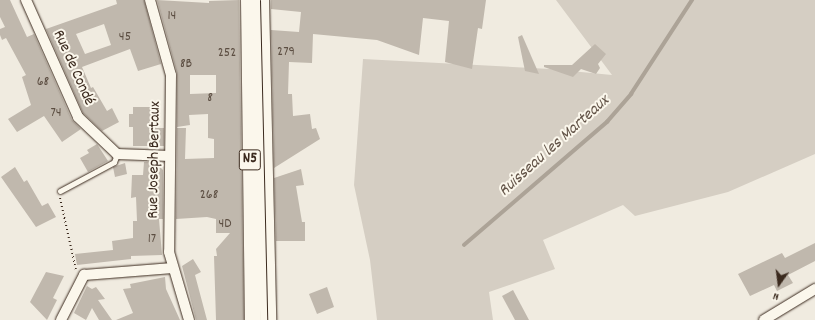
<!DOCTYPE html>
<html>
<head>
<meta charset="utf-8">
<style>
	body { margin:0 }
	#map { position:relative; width:815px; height:320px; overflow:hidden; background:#f0ebe0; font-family:Dekko,sans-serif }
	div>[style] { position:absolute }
	.green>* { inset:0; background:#d5cec3 }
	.stream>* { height:3.5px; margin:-1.75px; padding:0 1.75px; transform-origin:1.75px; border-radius:1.75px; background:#aca397 }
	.building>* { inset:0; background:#c0b8ad }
	.path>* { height:2px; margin-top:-1px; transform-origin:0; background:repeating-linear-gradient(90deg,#3b2a1e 0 1px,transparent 0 4px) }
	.roads { filter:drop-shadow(0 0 1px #3b2a1e) drop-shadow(0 0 1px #3b2a1e) }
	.service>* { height:5px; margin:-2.5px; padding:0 2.5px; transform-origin:2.5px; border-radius:2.5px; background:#fbf7ec }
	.minor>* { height:10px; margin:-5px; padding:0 5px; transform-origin:5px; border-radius:5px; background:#fbf7ec }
	.primary>* { height:16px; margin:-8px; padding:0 8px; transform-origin:8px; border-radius:8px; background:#fbf7ec }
	.tram>* { height:1px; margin:-0.5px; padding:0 0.5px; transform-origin:0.5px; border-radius:0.5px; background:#3b2a1e }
	span { translate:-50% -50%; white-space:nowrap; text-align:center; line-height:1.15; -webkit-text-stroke:4px #fbf7ec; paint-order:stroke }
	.number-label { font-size:14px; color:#5c4e42 }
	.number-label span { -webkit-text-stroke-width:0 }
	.shield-label span { padding:1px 3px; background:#fbf7ec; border:1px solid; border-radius:3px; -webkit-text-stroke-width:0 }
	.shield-label { font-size:15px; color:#3b2a1e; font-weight:700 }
	.street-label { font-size:16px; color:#3b2a1e }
	.water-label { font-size:17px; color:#635448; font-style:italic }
	.north { position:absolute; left:759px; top:264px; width:40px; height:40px; -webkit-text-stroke:3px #fbf7ec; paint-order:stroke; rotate:194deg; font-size:11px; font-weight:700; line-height:16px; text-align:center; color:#3b2a1e }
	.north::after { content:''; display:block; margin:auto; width:14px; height:18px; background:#3b2a1e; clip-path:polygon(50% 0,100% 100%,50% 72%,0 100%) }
</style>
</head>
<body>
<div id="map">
	<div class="green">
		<i style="clip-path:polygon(556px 0,815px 0,815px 154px,728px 192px,635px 216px,623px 205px,543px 240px,555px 269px,489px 292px,493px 320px,377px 320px,370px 260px,354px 185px,363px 59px,550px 69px,612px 75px)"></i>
	</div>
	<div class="stream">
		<i style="left:464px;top:245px;width:189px;rotate:-40.7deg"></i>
		<i style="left:607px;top:122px;width:37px;rotate:-49deg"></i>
		<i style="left:631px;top:94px;width:112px;rotate:-57deg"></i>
	</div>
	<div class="building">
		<i style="clip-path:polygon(0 0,10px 0,27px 37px,34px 34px,72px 120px,81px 129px,62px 142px,44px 116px,17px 132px,8px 119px,31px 105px,22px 77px,26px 75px,6px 38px,2px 40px,0 35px,0 29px,5px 27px,0 17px)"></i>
		<i style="clip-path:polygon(evenodd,116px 0,144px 0,161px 64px,138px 71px,130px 49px,82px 67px,91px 88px,93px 87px,107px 111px,112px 108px,119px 122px,102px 131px,83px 113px,46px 29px,117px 4px,116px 0,104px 24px,111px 45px,85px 54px,76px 34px,104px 24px)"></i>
		<i style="clip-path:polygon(evenodd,157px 0,209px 3px,209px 1px,239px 0,244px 320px,216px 320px,214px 256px,217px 256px,216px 249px,230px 233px,216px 233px,216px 219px,207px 217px,176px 219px,177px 128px,186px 128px,185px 159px,214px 158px,214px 139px,208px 138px,208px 114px,189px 115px,190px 125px,177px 127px,177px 73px,157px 0,190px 75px,216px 75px,216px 93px,190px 94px,190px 75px)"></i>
		<i style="clip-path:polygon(271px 0,486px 0,482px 29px,478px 28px,472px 69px,445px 62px,449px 21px,423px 18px,419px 55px,377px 40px,313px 34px,312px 63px,289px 62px,288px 94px,292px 94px,293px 116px,310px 114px,312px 129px,316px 128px,320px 139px,274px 168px,271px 30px,299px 32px,301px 12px,271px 9px)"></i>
		<i style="clip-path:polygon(522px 35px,539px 74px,525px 71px,518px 37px)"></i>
		<i style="clip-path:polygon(595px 44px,606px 54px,598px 64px,600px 68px,596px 74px,581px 69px,573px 77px,544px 67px,544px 65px,572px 65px)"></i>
		<i style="clip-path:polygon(133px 107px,156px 107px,156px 128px,164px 128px,164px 146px,133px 146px,133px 127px,129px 127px,129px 114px,133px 114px)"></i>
		<i style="clip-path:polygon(97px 144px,108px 161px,88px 172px,80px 158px,89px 153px,87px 150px)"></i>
		<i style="clip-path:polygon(144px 162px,155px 162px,163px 170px,163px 219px,159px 219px,162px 255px,131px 256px,131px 259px,77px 265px,75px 254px,113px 250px,112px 241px,133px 238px,133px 221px,137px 221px,136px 197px,131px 198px,132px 175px,143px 175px)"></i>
		<i style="clip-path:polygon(125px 163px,127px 174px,115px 177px,113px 167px)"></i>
		<i style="clip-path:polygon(15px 167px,24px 182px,27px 180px,42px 206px,48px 203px,56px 217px,36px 227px,1px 177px)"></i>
		<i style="clip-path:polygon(301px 169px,304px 185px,296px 186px,302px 222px,305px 222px,305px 241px,276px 241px,274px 178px)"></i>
		<i style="clip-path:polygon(815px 243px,815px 261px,788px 275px,793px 283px,777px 291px,774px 285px,750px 296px,738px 274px,782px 253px,785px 258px)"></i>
		<i style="clip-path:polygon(193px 259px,201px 272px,195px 275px,207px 320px,196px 320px,182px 266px)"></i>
		<i style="clip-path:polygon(46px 272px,64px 276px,53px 298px,57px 300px,47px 320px,30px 302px)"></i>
		<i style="clip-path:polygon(165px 277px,166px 289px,180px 320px,116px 320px,133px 313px,123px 289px,131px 288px,130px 284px)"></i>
		<i style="clip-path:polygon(87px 286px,92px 289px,96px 287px,105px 299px,98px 300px,112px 320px,99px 320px,92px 308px,86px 320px,74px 313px)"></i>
		<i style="clip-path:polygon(327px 287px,334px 307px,317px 314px,309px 294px)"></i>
		<i style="clip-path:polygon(513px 290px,529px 320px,515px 320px,502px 296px)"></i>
	</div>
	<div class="path">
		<i style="left:60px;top:198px;width:74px;rotate:77.5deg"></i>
	</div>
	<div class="roads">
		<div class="service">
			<i style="left:60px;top:191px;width:61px;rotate:-28.2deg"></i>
			<i style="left:114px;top:162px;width:9px;rotate:-69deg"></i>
		</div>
		<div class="minor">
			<i style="left:26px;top:0;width:128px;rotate:66deg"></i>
			<i style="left:78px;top:117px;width:54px;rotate:43.5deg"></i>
			<i style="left:117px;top:154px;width:53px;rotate:2.2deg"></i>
			<i style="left:150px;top:0;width:78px;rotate:74.4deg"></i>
			<i style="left:171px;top:75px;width:177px;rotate:90.6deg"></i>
			<i style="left:169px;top:252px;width:71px;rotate:73.6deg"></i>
			<i style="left:61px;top:320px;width:51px;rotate:-62.9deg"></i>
			<i style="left:84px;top:275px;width:89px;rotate:-4.5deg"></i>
			<i style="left:764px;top:320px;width:60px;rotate:-31.3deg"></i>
		</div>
		<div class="primary">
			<i style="left:249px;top:0;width:320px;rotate:89.3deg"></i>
			<i style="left:261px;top:0;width:320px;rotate:88.7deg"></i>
		</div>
	</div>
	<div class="tram">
		<i style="left:260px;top:0;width:320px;rotate:88.7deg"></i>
	</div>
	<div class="number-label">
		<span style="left:172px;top:16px">14</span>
		<span style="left:125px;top:37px">45</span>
		<span style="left:286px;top:52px">279</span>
		<span style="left:227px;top:53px">252</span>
		<span style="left:186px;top:64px">8B</span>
		<span style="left:43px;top:82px">68</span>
		<span style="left:210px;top:98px">8</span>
		<span style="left:56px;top:113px">74</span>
		<span style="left:209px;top:195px">268</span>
		<span style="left:225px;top:224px">4D</span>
		<span style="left:152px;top:239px">17</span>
	</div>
	<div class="shield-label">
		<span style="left:250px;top:160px">N5</span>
	</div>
	<div class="street-label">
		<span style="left:73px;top:68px;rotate:66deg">Rue de Condé</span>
		<span style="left:155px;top:160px;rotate:-89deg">Rue Joseph Bertaux</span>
	</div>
	<div class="water-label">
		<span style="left:555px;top:147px;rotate:-42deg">Ruisseau les Marteaux</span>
	</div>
	<div class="north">N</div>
</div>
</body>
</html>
